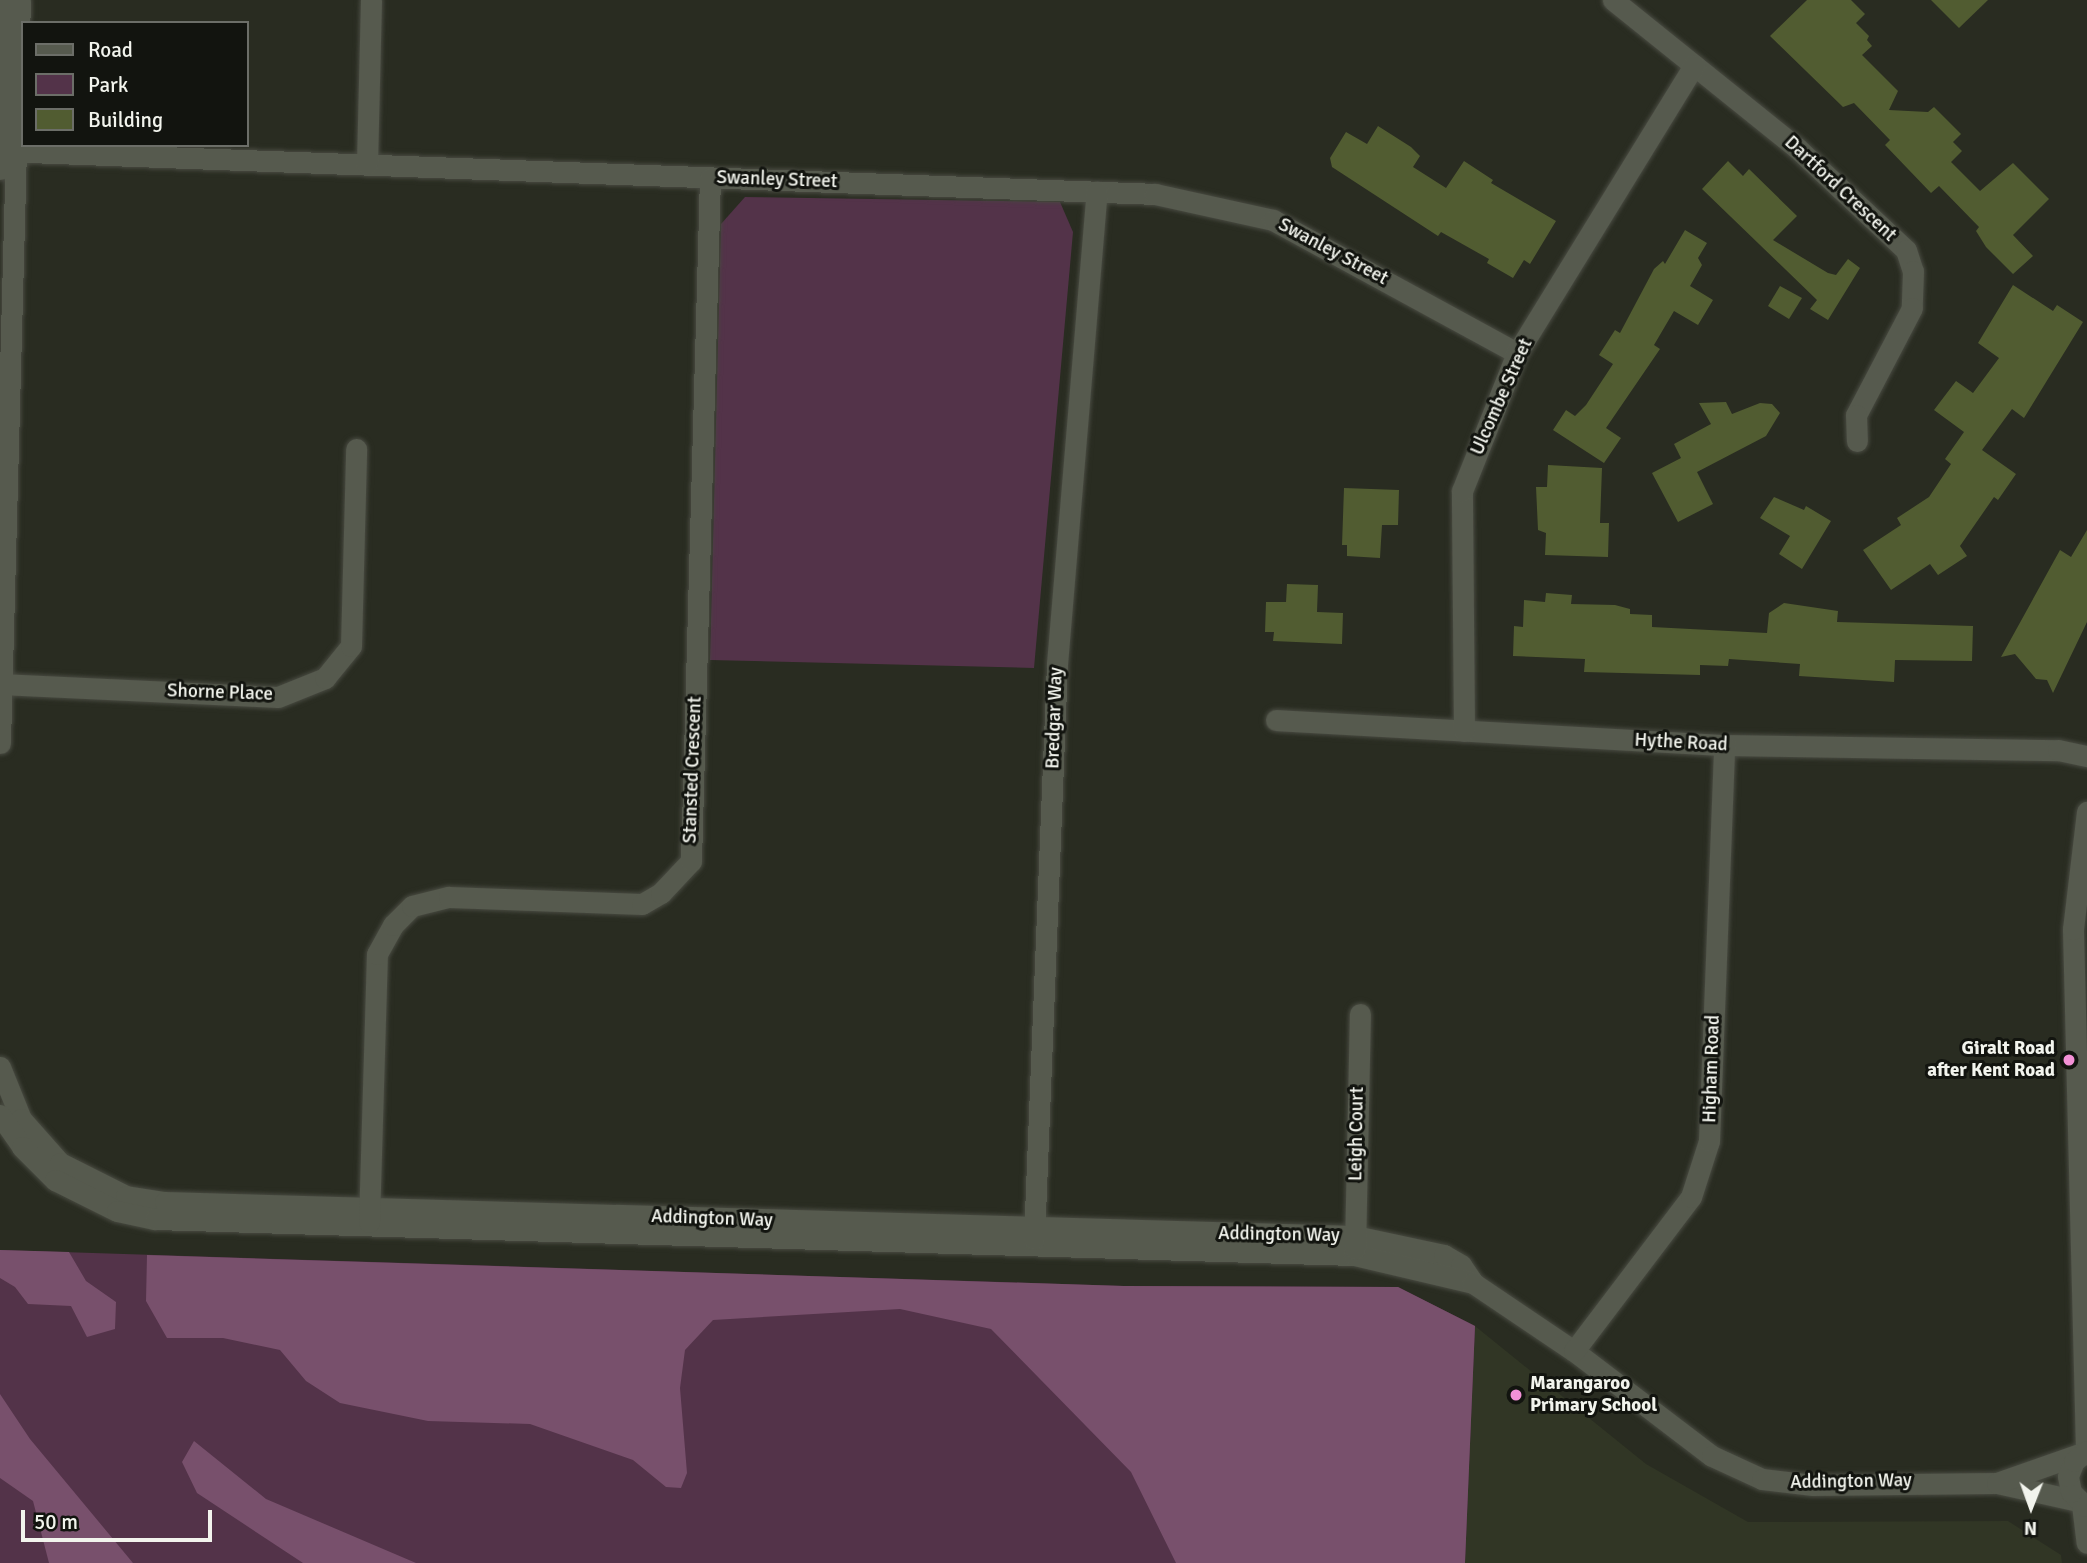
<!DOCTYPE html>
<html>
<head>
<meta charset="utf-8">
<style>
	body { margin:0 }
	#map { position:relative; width:2087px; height:1563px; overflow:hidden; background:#292c21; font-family:Signika,sans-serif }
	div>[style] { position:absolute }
	.built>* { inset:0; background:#313625 }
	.green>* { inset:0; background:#533349 }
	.forest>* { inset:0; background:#78506c }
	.building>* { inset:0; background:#515c31 }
	.roads { filter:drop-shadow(0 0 2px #484a41) drop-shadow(0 0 2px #484a41) }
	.minor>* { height:21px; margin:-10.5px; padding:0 10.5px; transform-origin:10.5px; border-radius:10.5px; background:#565a4e }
	.dots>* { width:19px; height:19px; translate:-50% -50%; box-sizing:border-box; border:4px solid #12140f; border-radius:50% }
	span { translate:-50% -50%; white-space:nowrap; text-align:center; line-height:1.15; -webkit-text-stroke:6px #12140f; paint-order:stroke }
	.street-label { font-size:19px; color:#f2f4ed }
	.poi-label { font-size:19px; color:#f2f4ed; font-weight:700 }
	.right { translate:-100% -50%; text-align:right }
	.left { translate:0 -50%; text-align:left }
	.legend { position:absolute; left:21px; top:21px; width:228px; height:126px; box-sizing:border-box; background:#12140f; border:2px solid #6c6e68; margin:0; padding:9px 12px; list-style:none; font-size:21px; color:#f2f4ed }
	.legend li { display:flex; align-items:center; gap:14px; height:35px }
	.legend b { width:35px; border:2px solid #6c6e68 }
	.north { position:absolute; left:1996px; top:1472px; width:70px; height:70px; -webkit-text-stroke:5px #12140f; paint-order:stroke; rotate:181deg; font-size:19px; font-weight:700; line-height:28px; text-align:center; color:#f2f4ed }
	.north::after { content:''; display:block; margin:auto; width:24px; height:32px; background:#f2f4ed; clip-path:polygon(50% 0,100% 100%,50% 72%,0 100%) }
	.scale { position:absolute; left:21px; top:1510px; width:191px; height:32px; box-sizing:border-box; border:4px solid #f2f4ed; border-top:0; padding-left:9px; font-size:21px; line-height:24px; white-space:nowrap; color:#f2f4ed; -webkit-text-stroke:5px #12140f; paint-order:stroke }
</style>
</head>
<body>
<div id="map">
	<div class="built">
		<i style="clip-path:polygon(1475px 1326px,1646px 1464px,1748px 1522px,2008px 1521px,2061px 1555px,2062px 1563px,1465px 1563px)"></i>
	</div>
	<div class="green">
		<i style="clip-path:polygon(745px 197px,1060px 202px,1073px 232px,1034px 668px,710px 660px,721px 224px)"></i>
		<i style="clip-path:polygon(0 1250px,1124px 1286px,1398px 1287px,1475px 1326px,1465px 1563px,0 1563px)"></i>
	</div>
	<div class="forest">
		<i style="clip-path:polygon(0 1250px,69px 1252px,86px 1281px,116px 1302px,115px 1329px,87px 1337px,71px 1306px,28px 1304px,15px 1287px,0 1278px)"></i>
		<i style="clip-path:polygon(147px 1255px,1124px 1286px,1398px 1287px,1475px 1326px,1465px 1563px,1176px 1563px,1131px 1472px,991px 1329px,900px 1309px,713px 1320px,685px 1350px,680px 1388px,687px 1473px,681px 1488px,666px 1487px,633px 1460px,530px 1424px,428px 1421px,340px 1403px,306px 1381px,280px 1350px,223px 1338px,167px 1338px,146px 1301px)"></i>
		<i style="clip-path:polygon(0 1394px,30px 1439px,133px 1563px,49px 1563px,33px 1501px,0 1478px)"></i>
		<i style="clip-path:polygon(194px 1441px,266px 1499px,416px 1563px,303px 1563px,197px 1493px,182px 1462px)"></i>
	</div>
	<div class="building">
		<i style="clip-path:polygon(1807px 0,1851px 0,1865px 14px,1856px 23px,1869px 36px,1867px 40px,1872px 46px,1862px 55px,1898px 91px,1889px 110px,1928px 112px,1934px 107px,1961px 134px,1953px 142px,1962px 151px,1951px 162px,1980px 191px,2013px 163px,2049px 199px,2013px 235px,2033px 256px,2013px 274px,1986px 247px,1976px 231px,1979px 227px,1939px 186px,1931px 193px,1885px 145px,1890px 140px,1854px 103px,1843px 107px,1770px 36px)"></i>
		<i style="clip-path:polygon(1931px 0,1988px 0,1959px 28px)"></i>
		<i style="clip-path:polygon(1378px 126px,1411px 147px,1420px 156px,1413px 167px,1446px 188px,1464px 161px,1493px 180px,1491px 183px,1556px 221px,1530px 264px,1524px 260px,1513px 278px,1487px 263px,1489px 259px,1441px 232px,1438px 236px,1332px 167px,1330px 158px,1346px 132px,1367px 144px)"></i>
		<i style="clip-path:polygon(1728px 161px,1743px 176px,1749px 169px,1797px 216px,1773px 240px,1828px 273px,1836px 275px,1848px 259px,1860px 268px,1828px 320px,1810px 309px,1817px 300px,1702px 189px)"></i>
		<i style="clip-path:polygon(1685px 230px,1707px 243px,1698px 258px,1702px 265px,1690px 286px,1713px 300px,1698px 325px,1674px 311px,1654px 345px,1660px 349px,1606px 428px,1621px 438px,1604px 463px,1553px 430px,1566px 410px,1575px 416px,1586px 405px,1613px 364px,1599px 355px,1615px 330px,1620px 333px,1654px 269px,1663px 261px,1665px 264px)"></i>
		<i style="clip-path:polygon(2013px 285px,2053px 311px,2057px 305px,2083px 322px,2024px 418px,2012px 409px,1982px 450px,2016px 474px,1998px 500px,1994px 497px,1960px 546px,1967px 556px,1938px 575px,1930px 564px,1891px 590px,1863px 550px,1901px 525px,1897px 518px,1929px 497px,1951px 464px,1945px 459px,1964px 432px,1934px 410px,1956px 381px,1973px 393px,1999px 358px,1978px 343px)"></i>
		<i style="clip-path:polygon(1780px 286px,1802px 298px,1789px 319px,1768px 306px)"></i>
		<i style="clip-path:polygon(1726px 402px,1732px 414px,1760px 403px,1772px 404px,1780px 413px,1766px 436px,1697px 472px,1713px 504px,1678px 522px,1652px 473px,1681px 458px,1674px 444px,1711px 424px,1699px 403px)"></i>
		<i style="clip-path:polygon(1548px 465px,1602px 468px,1600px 523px,1609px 523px,1608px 557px,1545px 555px,1546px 533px,1538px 530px,1536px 487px,1547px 487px)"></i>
		<i style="clip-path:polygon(1344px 488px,1399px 490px,1398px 525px,1382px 525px,1380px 558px,1347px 556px,1347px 545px,1342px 545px)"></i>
		<i style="clip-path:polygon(1774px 497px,1804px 510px,1806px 506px,1831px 521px,1802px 569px,1779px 554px,1790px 536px,1760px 518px)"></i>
		<i style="clip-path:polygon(2087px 530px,2087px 622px,2053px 693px,2047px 680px,2036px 679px,2015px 654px,2001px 657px,2060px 550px,2071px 557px)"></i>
		<i style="clip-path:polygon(1287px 584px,1318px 585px,1317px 612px,1343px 613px,1342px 644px,1273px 641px,1274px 632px,1265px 632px,1266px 602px,1286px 602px)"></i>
		<i style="clip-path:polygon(1546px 593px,1572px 595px,1571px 604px,1615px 605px,1630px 609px,1630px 614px,1652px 615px,1652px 627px,1767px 633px,1769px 613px,1784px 603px,1838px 611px,1837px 622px,1973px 626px,1972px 661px,1895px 660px,1894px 682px,1799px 676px,1800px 664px,1729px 659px,1728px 666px,1700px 665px,1700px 675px,1584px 672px,1585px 659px,1513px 656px,1514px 626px,1523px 627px,1524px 600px,1545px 602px)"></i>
	</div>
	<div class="roads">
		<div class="minor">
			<i style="left:1613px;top:0;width:236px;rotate:38.8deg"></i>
			<i style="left:1797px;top:148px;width:149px;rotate:43.1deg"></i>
			<i style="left:1906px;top:250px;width:22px;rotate:72deg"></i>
			<i style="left:1913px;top:271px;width:37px;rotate:92deg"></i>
			<i style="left:1912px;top:308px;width:121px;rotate:117.6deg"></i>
			<i style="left:1856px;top:415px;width:26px;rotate:88deg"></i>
			<i style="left:1px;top:151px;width:1155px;rotate:2.13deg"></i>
			<i style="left:1155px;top:194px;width:121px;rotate:12.4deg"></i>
			<i style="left:1273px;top:220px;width:278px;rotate:28.6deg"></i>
			<i style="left:367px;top:164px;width:164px;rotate:-88.6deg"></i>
			<i style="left:0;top:169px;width:169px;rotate:-89.3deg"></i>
			<i style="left:0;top:684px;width:278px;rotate:2.7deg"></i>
			<i style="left:278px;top:697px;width:51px;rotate:-22deg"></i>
			<i style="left:325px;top:678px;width:41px;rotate:-50.9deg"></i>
			<i style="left:351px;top:646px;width:197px;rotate:-88.5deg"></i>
			<i style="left:1276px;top:720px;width:449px;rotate:3.2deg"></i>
			<i style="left:1724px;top:745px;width:334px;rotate:0.9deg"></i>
			<i style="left:2058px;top:750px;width:30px;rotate:12deg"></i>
			<i style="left:1464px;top:731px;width:240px;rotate:-90.5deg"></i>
			<i style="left:1462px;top:491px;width:149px;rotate:-68.3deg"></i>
			<i style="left:1517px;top:353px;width:338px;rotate:-58.4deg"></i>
			<i style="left:0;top:743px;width:743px;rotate:-88.46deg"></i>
			<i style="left:0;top:1067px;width:56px;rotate:68deg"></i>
			<i style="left:21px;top:1119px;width:59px;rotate:48.4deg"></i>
			<i style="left:60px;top:1163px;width:74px;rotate:26.6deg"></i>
			<i style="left:126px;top:1196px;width:39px;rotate:9deg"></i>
			<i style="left:165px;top:1202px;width:1190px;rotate:1.64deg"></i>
			<i style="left:1355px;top:1236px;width:91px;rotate:12.1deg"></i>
			<i style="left:1444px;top:1255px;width:20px;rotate:30deg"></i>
			<i style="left:1461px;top:1265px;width:22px;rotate:56deg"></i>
			<i style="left:0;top:1115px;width:39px;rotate:55deg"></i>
			<i style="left:22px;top:1147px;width:47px;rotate:45deg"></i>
			<i style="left:55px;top:1180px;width:69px;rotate:26.6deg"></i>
			<i style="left:117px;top:1211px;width:39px;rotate:12deg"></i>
			<i style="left:155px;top:1219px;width:1200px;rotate:1.72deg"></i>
			<i style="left:1354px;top:1255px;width:122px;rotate:13.2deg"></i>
			<i style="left:1473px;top:1283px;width:122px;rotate:34deg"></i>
			<i style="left:1574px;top:1351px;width:173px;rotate:37.3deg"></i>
			<i style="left:1712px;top:1456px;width:55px;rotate:24.7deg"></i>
			<i style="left:1762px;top:1479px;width:51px;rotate:6.7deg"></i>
			<i style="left:1813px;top:1485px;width:184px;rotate:-0.6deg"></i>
			<i style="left:1997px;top:1483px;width:83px;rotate:12.5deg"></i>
			<i style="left:369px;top:1222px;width:268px;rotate:-88.3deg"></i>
			<i style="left:377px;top:954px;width:33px;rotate:-61deg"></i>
			<i style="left:393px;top:925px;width:27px;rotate:-45deg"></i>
			<i style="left:412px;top:906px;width:38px;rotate:-14deg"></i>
			<i style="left:449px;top:897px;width:193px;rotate:2.1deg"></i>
			<i style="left:642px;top:904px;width:22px;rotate:-30deg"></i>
			<i style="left:661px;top:893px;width:44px;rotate:-46.8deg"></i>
			<i style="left:691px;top:861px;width:683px;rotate:-88.41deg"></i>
			<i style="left:1034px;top:1239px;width:575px;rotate:-87.71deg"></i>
			<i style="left:1057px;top:664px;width:474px;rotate:-85.2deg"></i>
			<i style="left:1355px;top:1249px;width:235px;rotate:-88.8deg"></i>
			<i style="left:1574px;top:1351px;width:193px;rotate:-52.8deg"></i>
			<i style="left:1691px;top:1197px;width:59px;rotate:-72.2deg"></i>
			<i style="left:1709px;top:1141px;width:396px;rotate:-87.8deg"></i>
			<i style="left:2086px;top:1451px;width:522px;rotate:-91.43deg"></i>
			<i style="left:2073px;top:929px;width:118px;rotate:-83.2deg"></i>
			<i style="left:1997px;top:1483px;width:90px;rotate:-19.4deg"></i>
			<i style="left:2082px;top:1505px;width:38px;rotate:83deg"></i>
			<i style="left:2085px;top:1506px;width:20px;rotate:-135deg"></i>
			<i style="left:2071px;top:1492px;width:16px;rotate:-101deg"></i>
			<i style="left:2068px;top:1476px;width:16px;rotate:-68deg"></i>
			<i style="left:2074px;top:1461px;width:16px;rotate:-38deg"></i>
		</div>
	</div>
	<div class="dots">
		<i style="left:2069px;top:1060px;background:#f391d6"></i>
		<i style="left:1516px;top:1395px;background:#f391d6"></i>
	</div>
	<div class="street-label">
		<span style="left:777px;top:180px;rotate:2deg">Swanley Street</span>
		<span style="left:1840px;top:189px;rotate:43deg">Dartford Crescent</span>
		<span style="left:1333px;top:252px;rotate:28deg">Swanley Street</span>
		<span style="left:1502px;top:397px;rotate:-66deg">Ulcombe Street</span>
		<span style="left:220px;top:693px;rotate:2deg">Shorne Place</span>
		<span style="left:1055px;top:718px;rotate:-88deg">Bredgar Way</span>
		<span style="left:1681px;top:743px;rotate:3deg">Hythe Road</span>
		<span style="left:693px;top:770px;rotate:-88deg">Stansted Crescent</span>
		<span style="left:1712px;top:1069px;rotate:-88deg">Higham Road</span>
		<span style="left:1357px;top:1134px;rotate:-89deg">Leigh Court</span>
		<span style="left:712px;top:1219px;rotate:2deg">Addington Way</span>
		<span style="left:1279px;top:1235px;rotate:1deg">Addington Way</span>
		<span style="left:1851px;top:1482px;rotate:-1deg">Addington Way</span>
	</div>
	<div class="poi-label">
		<span class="right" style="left:2055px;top:1060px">Giralt Road<br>after Kent Road</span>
		<span class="left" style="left:1530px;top:1395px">Marangaroo<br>Primary School</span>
	</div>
	<ul class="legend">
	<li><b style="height:9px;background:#565a4e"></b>Road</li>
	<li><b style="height:19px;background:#533349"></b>Park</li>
	<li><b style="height:19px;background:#515c31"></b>Building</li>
	</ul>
	<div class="north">N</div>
	<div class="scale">50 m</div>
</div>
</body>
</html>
